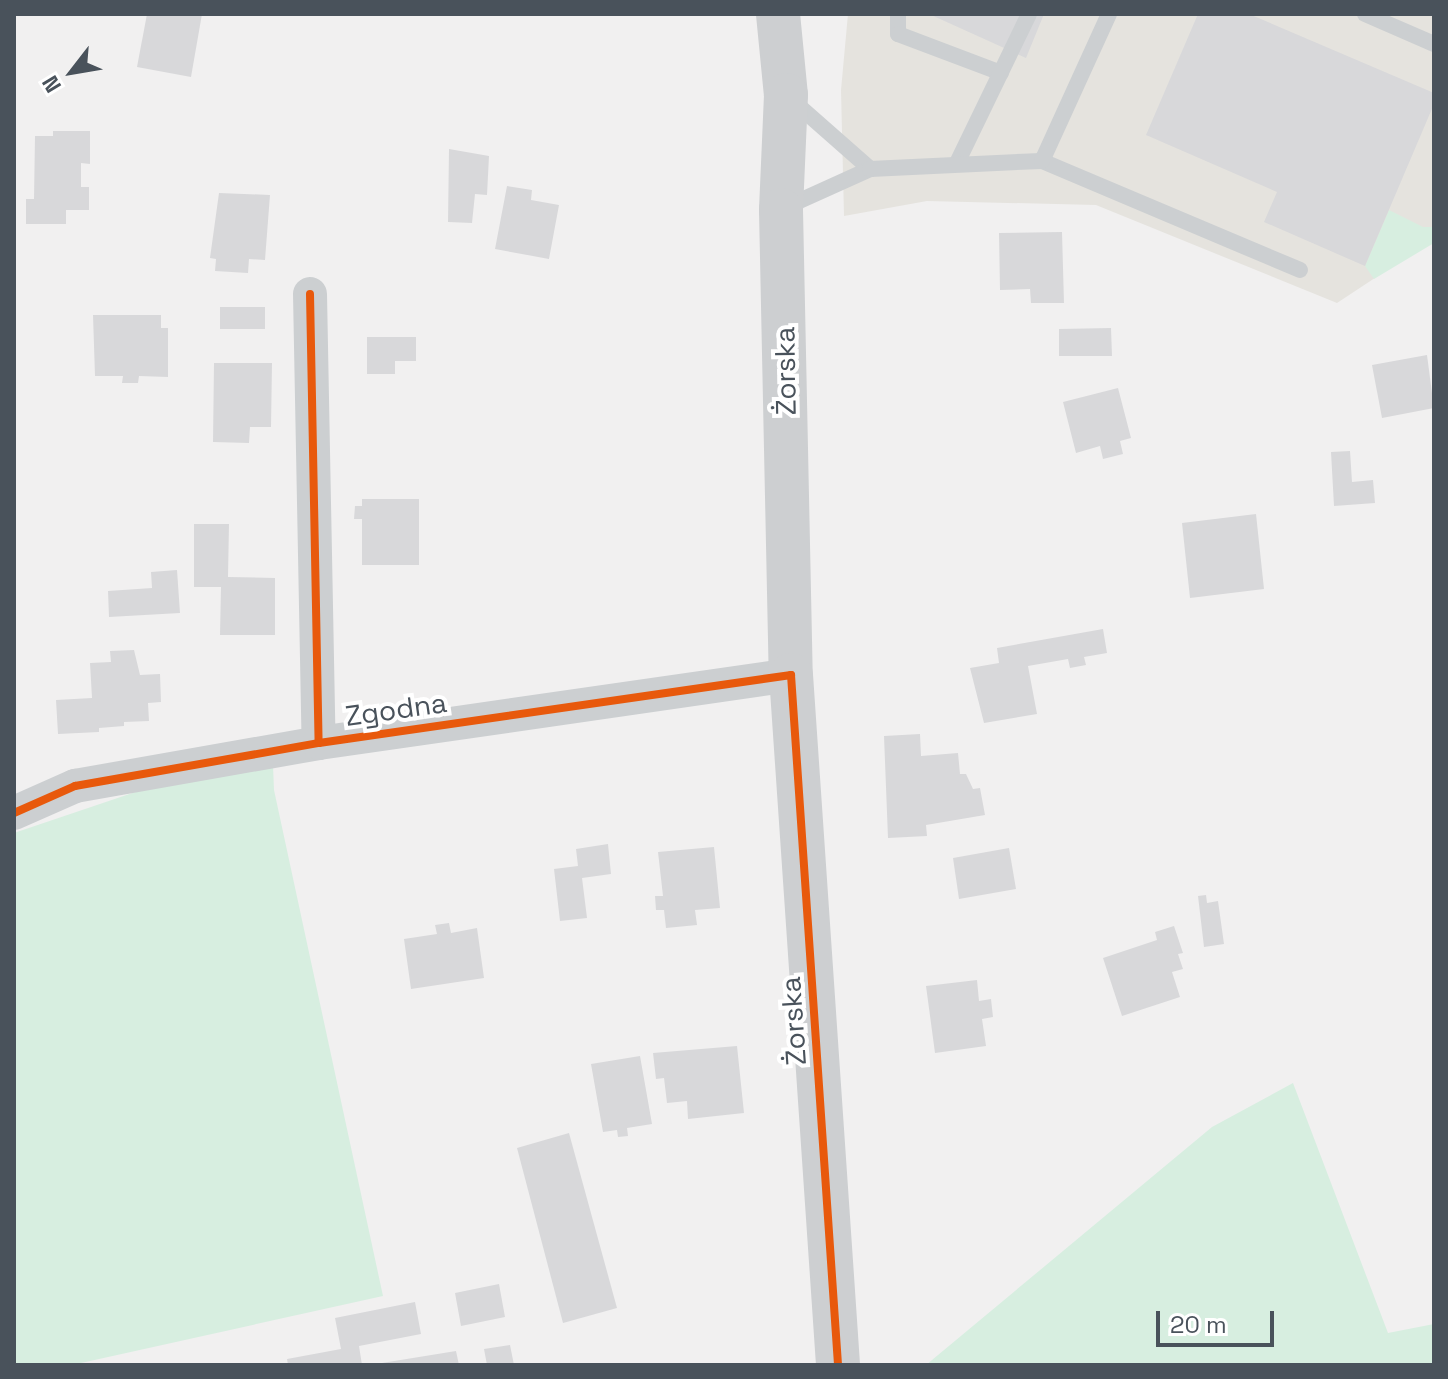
<!DOCTYPE html>
<html>
<head>
<meta charset="utf-8">
<style>
	body { margin:0 }
	#map { position:relative; width:1448px; height:1379px; overflow:hidden; background:#f1f0f0; font-family:"Space Grotesk",sans-serif }
	div>[style] { position:absolute }
	.commercial>* { inset:0; background:#e5e3de }
	.green>* { inset:0; background:#d7eee0 }
	.building>* { inset:0; background:#d8d8da }
	.service>* { height:16px; margin:-8px; padding:0 8px; transform-origin:8px; border-radius:8px; background:#cccfd1 }
	.minor>* { height:34px; margin:-17px; padding:0 17px; transform-origin:17px; border-radius:17px; background:#cccfd1 }
	.secondary>* { height:44px; margin:-22px; padding:0 22px; transform-origin:22px; border-radius:22px; background:#cdcfd1 }
	.cycleway>* { height:8px; margin:-4px; padding:0 4px; transform-origin:4px; border-radius:4px; background:#e8590c }
	span { translate:-50% -50%; white-space:nowrap; text-align:center; line-height:1.15; -webkit-text-stroke:8px #fff; paint-order:stroke }
	.street-label { font-size:28px; color:#49525b }
	.frame { position:absolute; inset:0; border:16px solid #49525b; pointer-events:none }
	.north { position:absolute; left:32px; top:32px; width:80px; height:80px; -webkit-text-stroke:6px #fff; paint-order:stroke; rotate:239deg; font-size:22px; font-weight:700; line-height:32px; text-align:center; color:#49525b }
	.north::after { content:''; display:block; margin:auto; width:28px; height:36px; background:#49525b; clip-path:polygon(50% 0,100% 100%,50% 72%,0 100%) }
	.scale { position:absolute; left:1156px; top:1311px; width:118px; height:36px; box-sizing:border-box; border:4px solid #49525b; border-top:0; padding-left:10px; font-size:24px; line-height:28px; white-space:nowrap; color:#49525b; -webkit-text-stroke:6px #fff; paint-order:stroke }
</style>
</head>
<body>
<div id="map">
	<div class="commercial">
		<i style="clip-path:polygon(848px 14px,1434px 14px,1434px 239px,1337px 303px,1096px 205px,927px 201px,844px 216px,841px 90px)"></i>
	</div>
	<div class="green">
		<i style="clip-path:polygon(1389px 210px,1423px 227px,1434px 227px,1434px 243px,1374px 279px,1365px 266px)"></i>
		<i style="clip-path:polygon(273px 765px,274px 790px,383px 1296px,72px 1365px,14px 1365px,14px 833px,168px 781px)"></i>
		<i style="clip-path:polygon(1293px 1083px,1388px 1333px,1434px 1324px,1434px 1365px,926px 1365px,1212px 1127px)"></i>
	</div>
	<div class="building">
		<i style="clip-path:polygon(147px 14px,202px 14px,191px 77px,137px 67px)"></i>
		<i style="clip-path:polygon(929px 14px,1044px 14px,1026px 58px)"></i>
		<i style="clip-path:polygon(1198px 14px,1249px 14px,1434px 93px,1434px 104px,1365px 266px,1264px 222px,1277px 192px,1146px 135px)"></i>
		<i style="clip-path:polygon(53px 131px,90px 131px,90px 164px,81px 163px,81px 187px,89px 187px,89px 210px,66px 210px,66px 224px,26px 224px,26px 199px,34px 199px,35px 136px,53px 136px)"></i>
		<i style="clip-path:polygon(449px 149px,489px 156px,487px 195px,475px 194px,472px 223px,448px 222px)"></i>
		<i style="clip-path:polygon(507px 186px,532px 190px,531px 200px,559px 205px,549px 259px,495px 249px)"></i>
		<i style="clip-path:polygon(219px 193px,270px 195px,265px 260px,249px 259px,248px 273px,215px 271px,216px 259px,210px 258px)"></i>
		<i style="clip-path:polygon(1062px 232px,1064px 303px,1031px 303px,1030px 289px,1000px 290px,999px 233px)"></i>
		<i style="clip-path:polygon(220px 307px,265px 307px,265px 329px,220px 329px)"></i>
		<i style="clip-path:polygon(93px 315px,161px 315px,161px 328px,168px 328px,168px 377px,139px 376px,138px 383px,122px 383px,123px 376px,95px 376px)"></i>
		<i style="clip-path:polygon(1111px 328px,1112px 356px,1059px 356px,1059px 329px)"></i>
		<i style="clip-path:polygon(367px 337px,416px 337px,416px 361px,395px 361px,395px 374px,367px 374px)"></i>
		<i style="clip-path:polygon(1427px 355px,1434px 408px,1382px 418px,1372px 365px)"></i>
		<i style="clip-path:polygon(214px 363px,272px 363px,271px 427px,250px 427px,249px 443px,213px 442px)"></i>
		<i style="clip-path:polygon(1118px 388px,1131px 438px,1120px 441px,1123px 454px,1103px 459px,1100px 446px,1076px 453px,1063px 402px)"></i>
		<i style="clip-path:polygon(1350px 451px,1352px 482px,1373px 480px,1375px 503px,1334px 506px,1331px 452px)"></i>
		<i style="clip-path:polygon(362px 499px,419px 499px,419px 565px,362px 565px,362px 519px,354px 519px,355px 506px,362px 506px)"></i>
		<i style="clip-path:polygon(1256px 514px,1264px 589px,1190px 598px,1182px 523px)"></i>
		<i style="clip-path:polygon(194px 524px,229px 524px,228px 577px,275px 578px,275px 635px,220px 635px,221px 587px,194px 587px)"></i>
		<i style="clip-path:polygon(177px 570px,180px 613px,109px 617px,108px 591px,152px 588px,151px 572px)"></i>
		<i style="clip-path:polygon(1103px 629px,1107px 653px,1084px 657px,1086px 665px,1070px 668px,1068px 659px,1028px 666px,1037px 714px,984px 723px,970px 668px,999px 663px,997px 648px)"></i>
		<i style="clip-path:polygon(134px 650px,140px 675px,160px 674px,161px 702px,148px 703px,149px 721px,124px 722px,124px 726px,99px 728px,99px 732px,58px 734px,56px 700px,92px 698px,90px 663px,111px 662px,110px 651px)"></i>
		<i style="clip-path:polygon(920px 734px,921px 756px,958px 753px,960px 774px,966px 774px,973px 789px,980px 788px,985px 815px,926px 825px,927px 836px,888px 838px,884px 736px)"></i>
		<i style="clip-path:polygon(608px 844px,611px 874px,582px 878px,587px 918px,560px 921px,554px 869px,578px 866px,576px 849px)"></i>
		<i style="clip-path:polygon(714px 847px,720px 908px,695px 910px,697px 925px,666px 928px,664px 910px,656px 910px,655px 896px,663px 896px,658px 852px)"></i>
		<i style="clip-path:polygon(1009px 848px,1016px 889px,959px 899px,953px 858px)"></i>
		<i style="clip-path:polygon(1206px 895px,1207px 903px,1218px 901px,1224px 944px,1204px 947px,1198px 896px)"></i>
		<i style="clip-path:polygon(449px 923px,451px 933px,477px 928px,484px 978px,411px 989px,404px 939px,437px 934px,435px 925px)"></i>
		<i style="clip-path:polygon(1174px 926px,1183px 953px,1178px 954px,1183px 969px,1172px 972px,1180px 997px,1122px 1016px,1103px 958px,1157px 940px,1155px 932px)"></i>
		<i style="clip-path:polygon(977px 980px,979px 1001px,991px 999px,993px 1017px,982px 1019px,986px 1046px,935px 1053px,926px 986px)"></i>
		<i style="clip-path:polygon(737px 1046px,744px 1113px,688px 1119px,687px 1101px,667px 1103px,664px 1078px,656px 1079px,653px 1053px)"></i>
		<i style="clip-path:polygon(640px 1056px,652px 1124px,627px 1128px,628px 1136px,618px 1137px,617px 1130px,603px 1132px,591px 1064px)"></i>
		<i style="clip-path:polygon(569px 1133px,617px 1308px,563px 1323px,517px 1148px)"></i>
		<i style="clip-path:polygon(499px 1284px,505px 1317px,461px 1326px,455px 1293px)"></i>
		<i style="clip-path:polygon(415px 1302px,421px 1334px,359px 1346px,362px 1365px,288px 1365px,287px 1359px,341px 1349px,335px 1318px)"></i>
		<i style="clip-path:polygon(510px 1345px,514px 1365px,487px 1365px,484px 1349px)"></i>
		<i style="clip-path:polygon(456px 1351px,459px 1365px,383px 1365px,382px 1363px)"></i>
	</div>
	<div class="service">
		<i style="left:898px;top:14px;width:20px;rotate:90deg"></i>
		<i style="left:898px;top:34px;width:110px;rotate:20.7deg"></i>
		<i style="left:1365px;top:14px;width:75px;rotate:23.5deg"></i>
		<i style="left:793px;top:101px;width:103px;rotate:41.4deg"></i>
		<i style="left:1042px;top:161px;width:280px;rotate:22.9deg"></i>
		<i style="left:957px;top:163px;width:165px;rotate:-64.2deg"></i>
		<i style="left:786px;top:207px;width:92px;rotate:-24.3deg"></i>
		<i style="left:870px;top:169px;width:172px;rotate:-2.7deg"></i>
		<i style="left:1042px;top:161px;width:162px;rotate:-65.5deg"></i>
	</div>
	<div class="minor">
		<i style="left:310px;top:294px;width:449px;rotate:88.9deg"></i>
		<i style="left:14px;top:813px;width:67px;rotate:-23.9deg"></i>
		<i style="left:75px;top:786px;width:248px;rotate:-10deg"></i>
		<i style="left:319px;top:743px;width:477px;rotate:-8.2deg"></i>
	</div>
	<div class="secondary">
		<i style="left:778px;top:14px;width:81px;rotate:84.4deg"></i>
		<i style="left:786px;top:95px;width:115px;rotate:92.5deg"></i>
		<i style="left:781px;top:210px;width:465px;rotate:88.8deg"></i>
		<i style="left:791px;top:675px;width:692px;rotate:86.1deg"></i>
	</div>
	<div class="cycleway">
		<i style="left:310px;top:294px;width:449px;rotate:88.9deg"></i>
		<i style="left:14px;top:813px;width:67px;rotate:-23.9deg"></i>
		<i style="left:75px;top:786px;width:248px;rotate:-10deg"></i>
		<i style="left:319px;top:743px;width:477px;rotate:-8.2deg"></i>
		<i style="left:791px;top:675px;width:692px;rotate:86.1deg"></i>
	</div>
	<div class="street-label">
		<span style="left:785px;top:371px;rotate:-91deg">Żorska</span>
		<span style="left:396px;top:709px;rotate:-8deg">Zgodna</span>
		<span style="left:793px;top:1021px;rotate:-94deg">Żorska</span>
	</div>
	<div class="frame"></div>
	<div class="north">N</div>
	<div class="scale">20 m</div>
</div>
</body>
</html>
